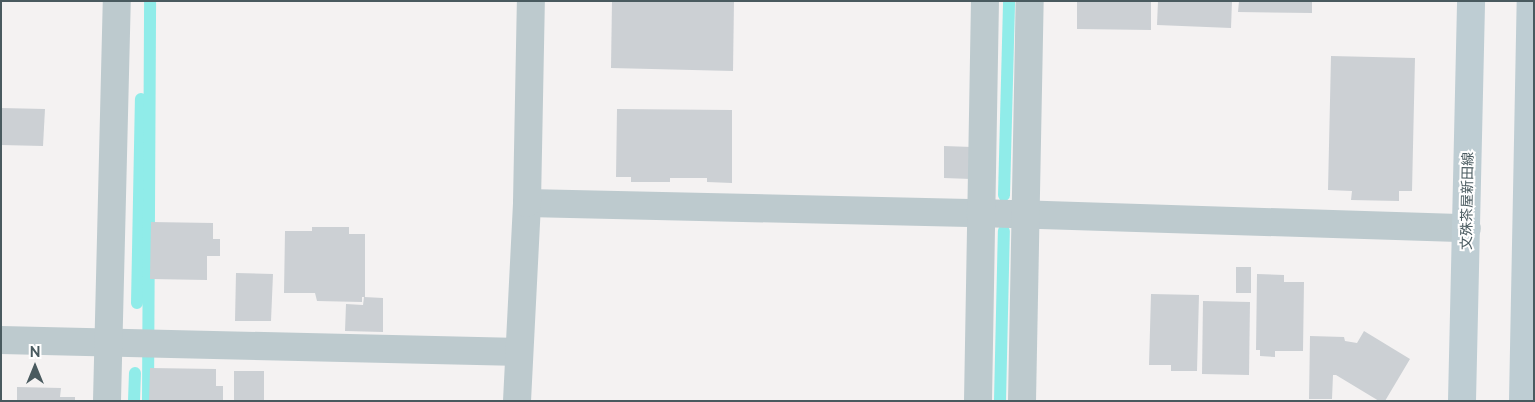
<!DOCTYPE html>
<html>
<head>
<meta charset="utf-8">
<style>
	body { margin:0 }
	#map { position:relative; width:1535px; height:402px; overflow:hidden; background:#f4f2f2; font-family:Raleway,"Noto Sans JP",sans-serif }
	div>[style] { position:absolute }
	.stream>* { height:12px; margin:-6px; padding:0 6px; transform-origin:6px; border-radius:6px; background:#90ece9 }
	.building>* { inset:0; background:#ccd0d4 }
	.minor>* { height:28px; margin:-14px; padding:0 14px; transform-origin:14px; border-radius:14px; background:#bdcace }
	.secondary>* { height:28px; margin:-14px; padding:0 14px; transform-origin:14px; border-radius:14px; background:#becdd3 }
	span { translate:-50% -50%; white-space:nowrap; text-align:center; line-height:1.15; -webkit-text-stroke:4px #fff; paint-order:stroke }
	.street-label { font-size:14px; color:#495a5f }
	.frame { position:absolute; inset:0; border:2px solid #495a5f; pointer-events:none }
	.north { position:absolute; left:10px; top:342px; width:50px; height:50px; -webkit-text-stroke:4px #fff; paint-order:stroke; rotate:0deg; font-size:14px; font-weight:700; line-height:20px; text-align:center; color:#495a5f }
	.north::after { content:''; display:block; margin:auto; width:18px; height:22px; background:#495a5f; clip-path:polygon(50% 0,100% 100%,50% 72%,0 100%) }
</style>
</head>
<body>
<div id="map">
	<div class="stream">
		<i style="left:1004px;top:195px;width:194px;rotate:-88.5deg"></i>
		<i style="left:137px;top:303px;width:204px;rotate:-88.9deg"></i>
		<i style="left:134px;top:401px;width:28px;rotate:-88deg"></i>
		<i style="left:148px;top:401px;width:400px;rotate:-89.7deg"></i>
		<i style="left:1000px;top:401px;width:170px;rotate:-88.7deg"></i>
	</div>
	<div class="building">
		<i style="clip-path:polygon(612px 1px,734px 1px,733px 71px,611px 68px)"></i>
		<i style="clip-path:polygon(1077px 1px,1151px 1px,1151px 30px,1077px 29px)"></i>
		<i style="clip-path:polygon(1158px 1px,1232px 1px,1231px 28px,1157px 25px)"></i>
		<i style="clip-path:polygon(1239px 1px,1312px 1px,1312px 13px,1238px 12px)"></i>
		<i style="clip-path:polygon(1331px 56px,1415px 58px,1412px 191px,1399px 191px,1399px 201px,1351px 200px,1352px 191px,1328px 190px)"></i>
		<i style="clip-path:polygon(1px 108px,45px 109px,43px 146px,1px 145px)"></i>
		<i style="clip-path:polygon(617px 109px,732px 110px,732px 183px,707px 182px,707px 178px,670px 178px,670px 182px,631px 182px,631px 177px,616px 177px)"></i>
		<i style="clip-path:polygon(944px 146px,972px 147px,971px 179px,944px 178px)"></i>
		<i style="clip-path:polygon(151px 222px,213px 223px,213px 239px,220px 239px,220px 256px,207px 256px,207px 280px,150px 279px)"></i>
		<i style="clip-path:polygon(312px 227px,349px 227px,349px 234px,365px 234px,365px 297px,362px 297px,362px 302px,317px 301px,315px 293px,284px 293px,285px 231px,312px 231px)"></i>
		<i style="clip-path:polygon(1236px 267px,1251px 267px,1251px 293px,1236px 293px)"></i>
		<i style="clip-path:polygon(236px 273px,273px 274px,271px 321px,235px 321px)"></i>
		<i style="clip-path:polygon(1257px 274px,1284px 275px,1284px 282px,1304px 282px,1303px 351px,1275px 351px,1275px 357px,1260px 356px,1260px 350px,1256px 350px)"></i>
		<i style="clip-path:polygon(1151px 294px,1199px 295px,1197px 371px,1171px 371px,1171px 365px,1149px 365px)"></i>
		<i style="clip-path:polygon(364px 297px,383px 298px,383px 332px,345px 331px,346px 304px,363px 305px)"></i>
		<i style="clip-path:polygon(1203px 301px,1250px 302px,1249px 375px,1202px 374px)"></i>
		<i style="clip-path:polygon(1364px 331px,1410px 359px,1385px 401px,1379px 401px,1336px 375px,1333px 375px,1332px 399px,1309px 399px,1310px 336px,1344px 337px,1345px 341px,1357px 343px)"></i>
		<i style="clip-path:polygon(150px 368px,216px 369px,216px 386px,223px 386px,223px 401px,149px 401px)"></i>
		<i style="clip-path:polygon(234px 371px,264px 371px,264px 401px,234px 401px)"></i>
		<i style="clip-path:polygon(17px 387px,61px 388px,60px 397px,75px 397px,75px 401px,17px 401px)"></i>
	</div>
	<div class="minor">
		<i style="left:527px;top:203px;width:453px;rotate:1.3deg"></i>
		<i style="left:980px;top:213px;width:487px;rotate:1.8deg"></i>
		<i style="left:1px;top:340px;width:517px;rotate:1.33deg"></i>
		<i style="left:107px;top:401px;width:400px;rotate:-88.6deg"></i>
		<i style="left:517px;top:401px;width:198px;rotate:-87.1deg"></i>
		<i style="left:527px;top:203px;width:202px;rotate:-88.9deg"></i>
		<i style="left:978px;top:401px;width:400px;rotate:-89deg"></i>
		<i style="left:1022px;top:401px;width:400px;rotate:-88.9deg"></i>
	</div>
	<div class="secondary">
		<i style="left:1462px;top:401px;width:400px;rotate:-88.7deg"></i>
		<i style="left:1523px;top:401px;width:400px;rotate:-88.9deg"></i>
	</div>
	<div class="street-label">
		<span style="left:1467px;top:201px;rotate:-89deg">文殊茶屋新田線</span>
	</div>
	<div class="frame"></div>
	<div class="north">N</div>
</div>
</body>
</html>
